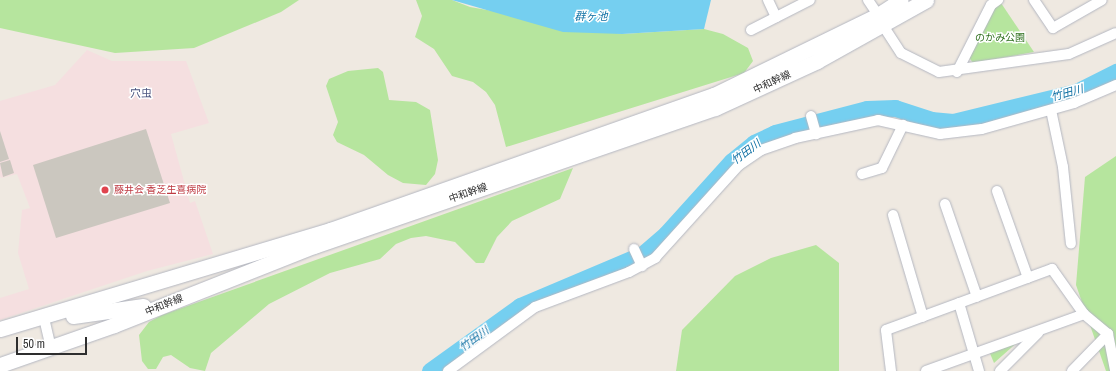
<!DOCTYPE html>
<html>
<head>
<meta charset="utf-8">
<style>
	body { margin:0 }
	#map { position:relative; width:1116px; height:371px; overflow:hidden; background:#efe9e1; font-family:"Archivo Narrow","Noto Sans JP",sans-serif }
	div>[style] { position:absolute }
	.medical>* { inset:0; background:#f5dfe0 }
	.green>* { inset:0; background:#b6e59e }
	.water>* { inset:0; background:#75cff0 }
	.river>* { height:17px; margin:-8.5px; padding:0 8.5px; transform-origin:8.5px; border-radius:8.5px; background:#75cff0 }
	.building>* { inset:0; background:#cbc7bf }
	.roads { filter:drop-shadow(0 0 1px #b4b7c1) drop-shadow(0 0 1px #b4b7c1) }
	.street>* { height:10px; margin:-5px; padding:0 5px; transform-origin:5px; border-radius:5px; background:#fff }
	.secondary>* { height:15px; margin:-7.5px; padding:0 7.5px; transform-origin:7.5px; border-radius:7.5px; background:#fff }
	.dots>* { width:11px; height:11px; translate:-50% -50%; box-sizing:border-box; border:2px solid #fff; border-radius:50% }
	span { translate:-50% -50%; white-space:nowrap; text-align:center; line-height:1.15; -webkit-text-stroke:3px #fff; paint-order:stroke }
	.park-label { font-size:10px; color:#2c6e1b }
	.street-label { font-size:10px; color:#2e2e2e }
	.health-label { font-size:10px; color:#be3a42 }
	.left { translate:0 -50%; text-align:left }
	.water-label { font-size:11px; color:#0d6fa3; font-style:italic }
	.neighbourhood-label { font-size:11px; color:#4d5680 }
	.scale { position:absolute; left:16px; top:337px; width:71px; height:18px; box-sizing:border-box; border:2px solid #2e2e2e; border-top:0; padding-left:5px; font-size:12px; line-height:14px; white-space:nowrap; color:#2e2e2e; -webkit-text-stroke:3px #fff; paint-order:stroke }
</style>
</head>
<body>
<div id="map">
	<div class="medical">
		<i style="clip-path:polygon(87px 50px,112px 61px,186px 61px,209px 123px,171px 134px,190px 203px,195px 201px,213px 254px,147px 271px,0 320px,0 298px,29px 289px,18px 253px,22px 210px,30px 208px,17px 174px,1px 178px,0 176px,0 101px,55px 85px)"></i>
	</div>
	<div class="green">
		<i style="clip-path:polygon(0 0,299px 0,281px 12px,194px 48px,115px 53px,0 28px)"></i>
		<i style="clip-path:polygon(416px 0,452px 0,470px 7px,622px 34px,704px 29px,723px 34px,748px 48px,753px 61px,744px 73px,506px 147px,495px 105px,486px 92px,473px 82px,452px 76px,434px 49px,415px 37px,422px 16px)"></i>
		<i style="clip-path:polygon(1001px 3px,1034px 52px,973px 63px,968px 56px,992px 7px)"></i>
		<i style="clip-path:polygon(378px 68px,383px 72px,389px 100px,416px 102px,430px 110px,438px 160px,435px 174px,426px 185px,403px 183px,388px 175px,364px 155px,337px 142px,333px 135px,338px 122px,326px 86px,329px 79px,348px 71px)"></i>
		<i style="clip-path:polygon(1116px 156px,1116px 371px,1106px 371px,1076px 285px,1085px 177px)"></i>
		<i style="clip-path:polygon(573px 168px,560px 199px,512px 221px,497px 237px,484px 263px,476px 263px,455px 242px,426px 236px,411px 238px,396px 244px,380px 259px,330px 273px,269px 304px,211px 353px,205px 371px,190px 368px,171px 355px,163px 357px,156px 369px,148px 369px,142px 361px,139px 335px,149px 322px,162px 315px)"></i>
		<i style="clip-path:polygon(816px 245px,839px 263px,839px 371px,676px 371px,682px 330px,735px 276px,771px 258px)"></i>
		<i style="clip-path:polygon(1021px 339px,994px 363px,989px 351px)"></i>
	</div>
	<div class="water">
		<i style="clip-path:polygon(452px 0,711px 0,704px 29px,622px 34px,563px 32px)"></i>
	</div>
	<div class="river">
		<i style="left:430px;top:371px;width:111px;rotate:-35.8deg"></i>
		<i style="left:520px;top:306px;width:134px;rotate:-22.9deg"></i>
		<i style="left:643px;top:254px;width:30px;rotate:-41deg"></i>
		<i style="left:666px;top:234px;width:98px;rotate:-47.9deg"></i>
		<i style="left:732px;top:161px;width:28px;rotate:-39deg"></i>
		<i style="left:754px;top:143px;width:23px;rotate:-25deg"></i>
		<i style="left:775px;top:133px;width:95px;rotate:-14.6deg"></i>
		<i style="left:867px;top:109px;width:28px;rotate:-2deg"></i>
		<i style="left:895px;top:108px;width:38px;rotate:18deg"></i>
		<i style="left:931px;top:120px;width:22px;rotate:5deg"></i>
		<i style="left:953px;top:122px;width:127px;rotate:-13.7deg"></i>
		<i style="left:1076px;top:92px;width:45px;rotate:-26.6deg"></i>
	</div>
	<div class="building">
		<i style="clip-path:polygon(146px 129px,170px 203px,56px 238px,33px 165px)"></i>
		<i style="clip-path:polygon(0 131px,9px 159px,0 162px)"></i>
		<i style="clip-path:polygon(10px 160px,14px 173px,3px 177px,0 163px)"></i>
	</div>
	<div class="roads">
		<div class="street">
			<i style="left:768px;top:0;width:19px;rotate:65deg"></i>
			<i style="left:868px;top:0;width:18px;rotate:56deg"></i>
			<i style="left:1034px;top:0;width:34px;rotate:56deg"></i>
			<i style="left:1053px;top:28px;width:56px;rotate:-29.7deg"></i>
			<i style="left:884px;top:27px;width:31px;rotate:57deg"></i>
			<i style="left:901px;top:53px;width:42px;rotate:26.6deg"></i>
			<i style="left:939px;top:72px;width:131px;rotate:-7.9deg"></i>
			<i style="left:1069px;top:54px;width:51px;rotate:-24.1deg"></i>
			<i style="left:751px;top:30px;width:66px;rotate:-27deg"></i>
			<i style="left:957px;top:72px;width:75px;rotate:-63.1deg"></i>
			<i style="left:991px;top:5px;width:9px;rotate:-36deg"></i>
			<i style="left:1051px;top:110px;width:58px;rotate:78.1deg"></i>
			<i style="left:1063px;top:167px;width:77px;rotate:84.1deg"></i>
			<i style="left:811px;top:116px;width:19px;rotate:74deg"></i>
			<i style="left:862px;top:174px;width:21px;rotate:-17deg"></i>
			<i style="left:882px;top:168px;width:48px;rotate:-64deg"></i>
			<i style="left:997px;top:191px;width:92px;rotate:70.4deg"></i>
			<i style="left:945px;top:204px;width:98px;rotate:71deg"></i>
			<i style="left:893px;top:215px;width:106px;rotate:73.6deg"></i>
			<i style="left:634px;top:249px;width:19px;rotate:65deg"></i>
			<i style="left:959px;top:303px;width:71px;rotate:73.6deg"></i>
			<i style="left:44px;top:318px;width:31px;rotate:77deg"></i>
			<i style="left:448px;top:371px;width:108px;rotate:-36.3deg"></i>
			<i style="left:535px;top:307px;width:100px;rotate:-20.4deg"></i>
			<i style="left:629px;top:272px;width:30px;rotate:-28deg"></i>
			<i style="left:655px;top:258px;width:125px;rotate:-47.9deg"></i>
			<i style="left:739px;top:165px;width:27px;rotate:-34deg"></i>
			<i style="left:761px;top:150px;width:36px;rotate:-19deg"></i>
			<i style="left:795px;top:138px;width:85px;rotate:-12.2deg"></i>
			<i style="left:878px;top:120px;width:64px;rotate:12.7deg"></i>
			<i style="left:940px;top:134px;width:42px;rotate:-6.8deg"></i>
			<i style="left:982px;top:129px;width:96px;rotate:-15.8deg"></i>
			<i style="left:1074px;top:103px;width:46px;rotate:-23.2deg"></i>
			<i style="left:891px;top:371px;width:41px;rotate:-97deg"></i>
			<i style="left:886px;top:330px;width:177px;rotate:-20.2deg"></i>
			<i style="left:1052px;top:269px;width:55px;rotate:54.6deg"></i>
			<i style="left:1084px;top:314px;width:31px;rotate:40deg"></i>
			<i style="left:1108px;top:334px;width:38px;rotate:79deg"></i>
			<i style="left:926px;top:371px;width:168px;rotate:-19.8deg"></i>
			<i style="left:1000px;top:371px;width:54px;rotate:-45deg"></i>
			<i style="left:1072px;top:371px;width:52px;rotate:-45.8deg"></i>
		</div>
		<div class="secondary">
			<i style="left:73px;top:316px;width:71px;rotate:-8.1deg"></i>
			<i style="left:0;top:329px;width:345px;rotate:-16.7deg"></i>
			<i style="left:330px;top:230px;width:407px;rotate:-19.4deg"></i>
			<i style="left:714px;top:95px;width:182px;rotate:-26deg"></i>
			<i style="left:878px;top:15px;width:27px;rotate:-33deg"></i>
			<i style="left:0;top:365px;width:121px;rotate:-19.3deg"></i>
			<i style="left:114px;top:325px;width:215px;rotate:-21.6deg"></i>
			<i style="left:314px;top:246px;width:424px;rotate:-19deg"></i>
			<i style="left:715px;top:108px;width:112px;rotate:-24.7deg"></i>
			<i style="left:817px;top:61px;width:125px;rotate:-29.2deg"></i>
		</div>
	</div>
	<div class="dots">
		<i style="left:105px;top:190px;background:#e0444e"></i>
	</div>
	<div class="park-label">
		<span style="left:1000px;top:38px">のかみ公園</span>
	</div>
	<div class="street-label">
		<span style="left:772px;top:82px;rotate:-25deg">中和幹線</span>
		<span style="left:468px;top:193px;rotate:-19deg">中和幹線</span>
		<span style="left:164px;top:305px;rotate:-22deg">中和幹線</span>
	</div>
	<div class="health-label">
		<span class="left" style="left:114px;top:190px">藤井会 香芝生喜病院</span>
	</div>
	<div class="water-label">
		<span style="left:591px;top:16px">群ヶ池</span>
		<span style="left:1067px;top:93px;rotate:-16deg">竹田川</span>
		<span style="left:746px;top:152px;rotate:-37deg">竹田川</span>
		<span style="left:474px;top:339px;rotate:-36deg">竹田川</span>
	</div>
	<div class="neighbourhood-label">
		<span style="left:141px;top:93px">穴虫</span>
	</div>
	<div class="scale">50 m</div>
</div>
</body>
</html>
